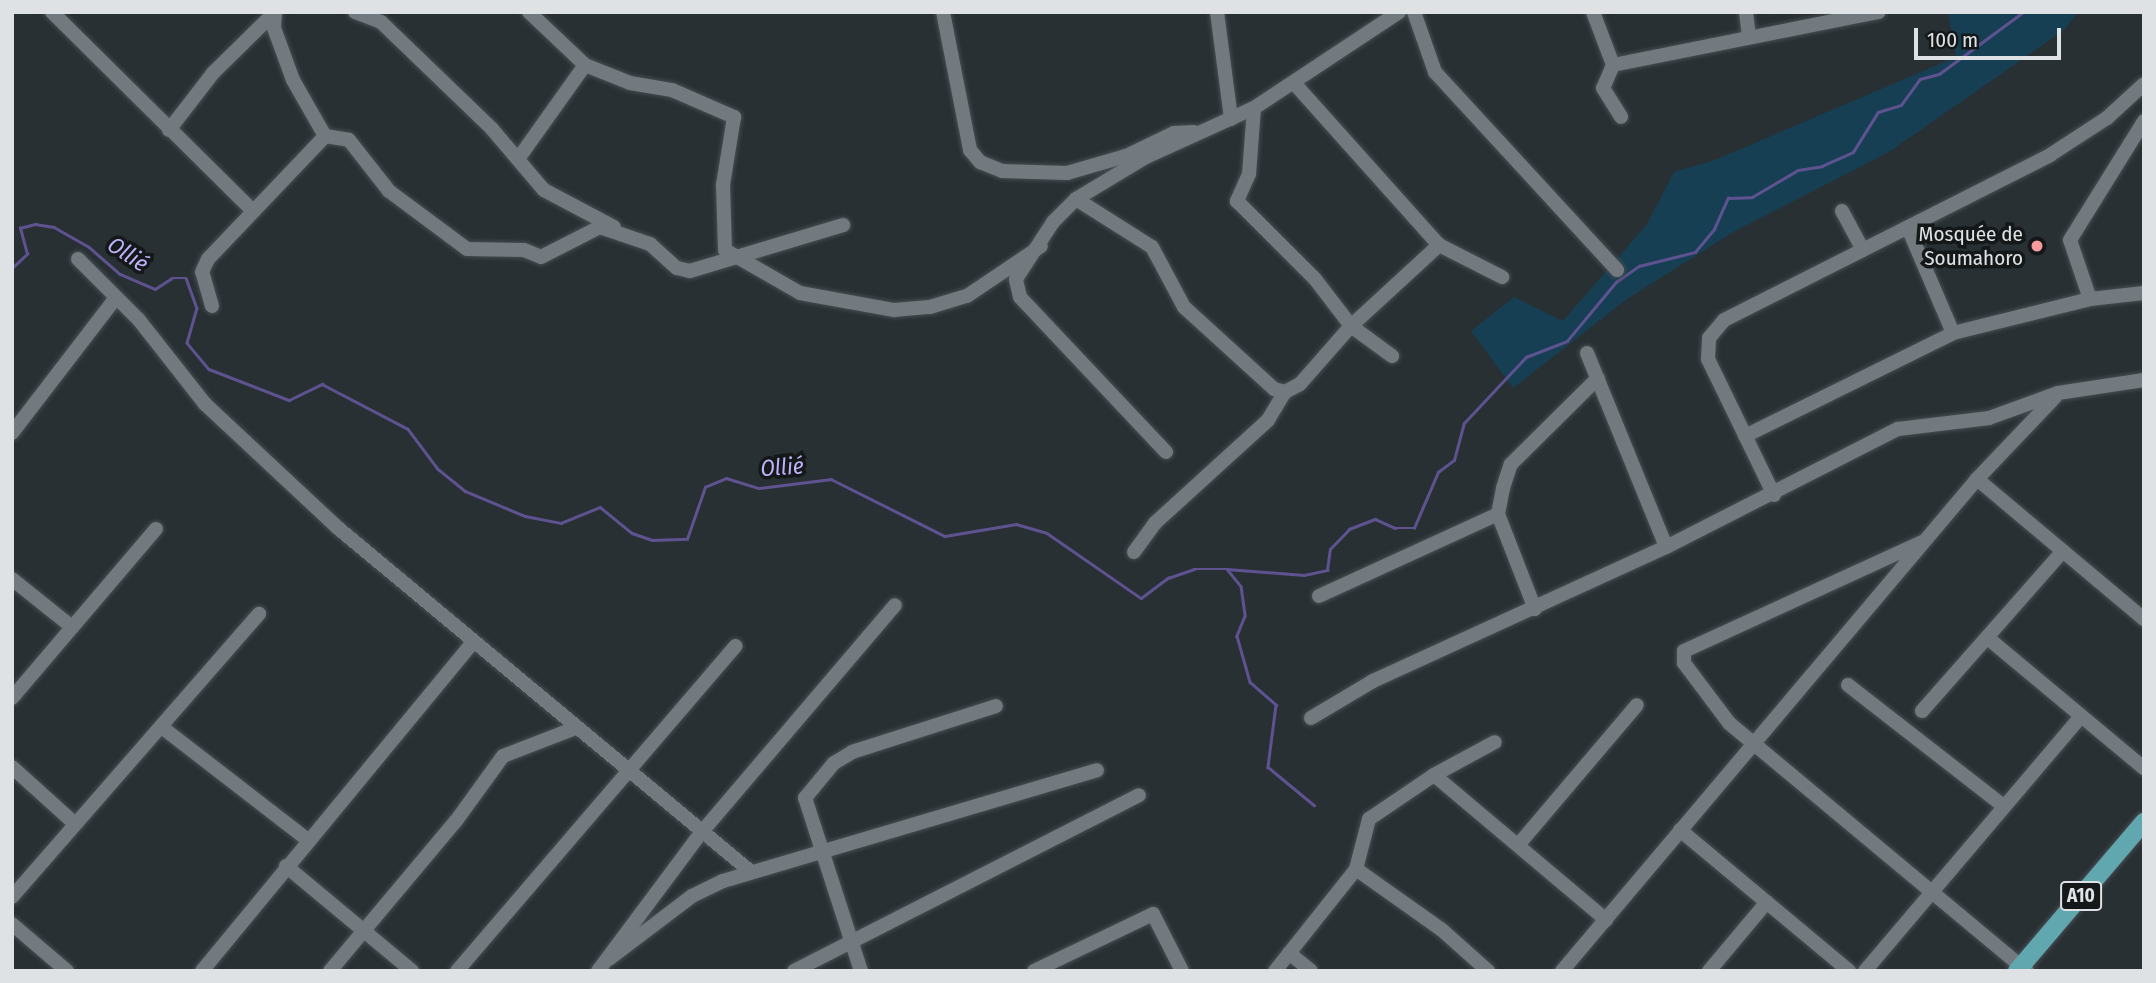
<!DOCTYPE html>
<html>
<head>
<meta charset="utf-8">
<style>
	body { margin:0 }
	#map { position:relative; width:2156px; height:983px; overflow:hidden; background:#293034; font-family:"Fira Sans Condensed",sans-serif }
	div>[style] { position:absolute }
	.green>* { inset:0; background:#163f53 }
	.stream>* { height:2.5px; margin:-1.25px; padding:0 1.25px; transform-origin:1.25px; border-radius:1.25px; background:#5e5290 }
	.roads { filter:drop-shadow(0 0 2px #474d50) drop-shadow(0 0 2px #474d50) }
	.minor>* { height:14px; margin:-7px; padding:0 7px; transform-origin:7px; border-radius:7px; background:#727a7f }
	.major>* { height:18px; margin:-9px; padding:0 9px; transform-origin:9px; border-radius:9px; background:#61a7b0 }
	.dots>* { width:19px; height:19px; translate:-50% -50%; box-sizing:border-box; border:4px solid #141819; border-radius:50% }
	span { translate:-50% -50%; white-space:nowrap; text-align:center; line-height:1.15; -webkit-text-stroke:7px #141819; paint-order:stroke }
	.shield-label span { padding:2px 5px; background:#141819; border:2px solid; border-radius:5px; -webkit-text-stroke-width:0 }
	.shield-label { font-size:19px; color:#dee2e5; font-weight:700 }
	.poi-label { font-size:21px; color:#dee2e5 }
	.right { translate:-100% -50%; text-align:right }
	.water-label { font-size:23px; color:#beb2fb; font-style:italic }
	.frame { position:absolute; inset:0; border:14px solid #dee2e5; pointer-events:none }
	.scale { position:absolute; left:1914px; top:28px; width:147px; height:32px; box-sizing:border-box; border:4px solid #dee2e5; border-top:0; padding-left:9px; font-size:21px; line-height:24px; white-space:nowrap; color:#dee2e5; -webkit-text-stroke:5px #141819; paint-order:stroke }
</style>
</head>
<body>
<div id="map">
	<div class="green">
		<i style="clip-path:polygon(1948px 12px,2078px 12px,2064px 30px,1889px 152px,1735px 231px,1627px 299px,1513px 388px,1471px 331px,1514px 297px,1563px 321px,1647px 224px,1674px 172px,1715px 160px,1956px 57px)"></i>
	</div>
	<div class="stream">
		<i style="left:12px;top:268px;width:21px;rotate:-43deg"></i>
		<i style="left:27px;top:254px;width:27px;rotate:-105deg"></i>
		<i style="left:20px;top:228px;width:16px;rotate:-15deg"></i>
		<i style="left:35px;top:224px;width:19px;rotate:9deg"></i>
		<i style="left:54px;top:227px;width:40px;rotate:29.7deg"></i>
		<i style="left:89px;top:247px;width:41px;rotate:41.1deg"></i>
		<i style="left:120px;top:274px;width:38px;rotate:23deg"></i>
		<i style="left:155px;top:289px;width:20px;rotate:-33deg"></i>
		<i style="left:172px;top:278px;width:14px"></i>
		<i style="left:186px;top:278px;width:32px;rotate:70deg"></i>
		<i style="left:197px;top:308px;width:36px;rotate:106deg"></i>
		<i style="left:187px;top:343px;width:34px;rotate:50deg"></i>
		<i style="left:209px;top:369px;width:86px;rotate:21.2deg"></i>
		<i style="left:289px;top:400px;width:37px;rotate:-26deg"></i>
		<i style="left:322px;top:384px;width:97px;rotate:27.6deg"></i>
		<i style="left:408px;top:429px;width:50px;rotate:53.1deg"></i>
		<i style="left:438px;top:469px;width:35px;rotate:39deg"></i>
		<i style="left:465px;top:491px;width:65px;rotate:22.6deg"></i>
		<i style="left:525px;top:516px;width:37px;rotate:11deg"></i>
		<i style="left:561px;top:523px;width:42px;rotate:-22.3deg"></i>
		<i style="left:600px;top:507px;width:41px;rotate:39.1deg"></i>
		<i style="left:632px;top:533px;width:21px;rotate:19deg"></i>
		<i style="left:652px;top:540px;width:35px;rotate:-2deg"></i>
		<i style="left:687px;top:539px;width:55px;rotate:-70.9deg"></i>
		<i style="left:705px;top:487px;width:23px;rotate:-23deg"></i>
		<i style="left:726px;top:478px;width:34px;rotate:17deg"></i>
		<i style="left:759px;top:488px;width:73px;rotate:-7.1deg"></i>
		<i style="left:831px;top:479px;width:127px;rotate:26.6deg"></i>
		<i style="left:945px;top:536px;width:72px;rotate:-9.6deg"></i>
		<i style="left:1016px;top:524px;width:32px;rotate:16deg"></i>
		<i style="left:1047px;top:533px;width:114px;rotate:34.7deg"></i>
		<i style="left:1141px;top:598px;width:34px;rotate:-37deg"></i>
		<i style="left:1168px;top:578px;width:28px;rotate:-19deg"></i>
		<i style="left:1194px;top:569px;width:33px"></i>
		<i style="left:1227px;top:569px;width:22px;rotate:51deg"></i>
		<i style="left:1241px;top:586px;width:30px;rotate:82deg"></i>
		<i style="left:1245px;top:616px;width:22px;rotate:112deg"></i>
		<i style="left:1237px;top:636px;width:48px;rotate:74.2deg"></i>
		<i style="left:1250px;top:682px;width:35px;rotate:41deg"></i>
		<i style="left:1276px;top:705px;width:63px;rotate:97.4deg"></i>
		<i style="left:1268px;top:767px;width:60px;rotate:39.6deg"></i>
		<i style="left:1227px;top:569px;width:77px;rotate:4.5deg"></i>
		<i style="left:1304px;top:575px;width:24px;rotate:-12deg"></i>
		<i style="left:1327px;top:570px;width:21px;rotate:-82deg"></i>
		<i style="left:1330px;top:549px;width:28px;rotate:-46deg"></i>
		<i style="left:1349px;top:529px;width:28px;rotate:-21deg"></i>
		<i style="left:1375px;top:519px;width:22px;rotate:24deg"></i>
		<i style="left:1395px;top:528px;width:19px"></i>
		<i style="left:1414px;top:528px;width:61px;rotate:-66.8deg"></i>
		<i style="left:1438px;top:472px;width:20px;rotate:-37deg"></i>
		<i style="left:1454px;top:460px;width:38px;rotate:-75deg"></i>
		<i style="left:1464px;top:423px;width:91px;rotate:-46.8deg"></i>
		<i style="left:1526px;top:357px;width:44px;rotate:-21.3deg"></i>
		<i style="left:1567px;top:341px;width:77px;rotate:-50.3deg"></i>
		<i style="left:1616px;top:282px;width:28px;rotate:-35deg"></i>
		<i style="left:1639px;top:266px;width:58px;rotate:-14deg"></i>
		<i style="left:1695px;top:252px;width:30px;rotate:-50deg"></i>
		<i style="left:1714px;top:229px;width:34px;rotate:-66deg"></i>
		<i style="left:1728px;top:198px;width:24px;rotate:-2deg"></i>
		<i style="left:1752px;top:197px;width:53px;rotate:-30.4deg"></i>
		<i style="left:1798px;top:170px;width:24px;rotate:-9deg"></i>
		<i style="left:1822px;top:166px;width:34px;rotate:-24deg"></i>
		<i style="left:1853px;top:152px;width:47px;rotate:-58deg"></i>
		<i style="left:1878px;top:112px;width:24px;rotate:-17deg"></i>
		<i style="left:1901px;top:105px;width:32px;rotate:-54deg"></i>
		<i style="left:1920px;top:79px;width:20px;rotate:-15deg"></i>
		<i style="left:1939px;top:74px;width:104px;rotate:-36.4deg"></i>
	</div>
	<div class="roads">
		<div class="minor">
			<i style="left:52px;top:12px;width:280px;rotate:44.7deg"></i>
			<i style="left:355px;top:12px;width:28px;rotate:21deg"></i>
			<i style="left:381px;top:22px;width:154px;rotate:43.9deg"></i>
			<i style="left:492px;top:129px;width:80px;rotate:49.6deg"></i>
			<i style="left:544px;top:190px;width:79px;rotate:27.9deg"></i>
			<i style="left:529px;top:12px;width:77px;rotate:43.4deg"></i>
			<i style="left:585px;top:65px;width:48px;rotate:21.8deg"></i>
			<i style="left:630px;top:83px;width:43px;rotate:9.5deg"></i>
			<i style="left:672px;top:90px;width:68px;rotate:23.5deg"></i>
			<i style="left:734px;top:117px;width:69px;rotate:99.2deg"></i>
			<i style="left:723px;top:185px;width:65px;rotate:88.2deg"></i>
			<i style="left:725px;top:250px;width:86px;rotate:29.8deg"></i>
			<i style="left:800px;top:293px;width:96px;rotate:10.3deg"></i>
			<i style="left:894px;top:310px;width:36px;rotate:-5deg"></i>
			<i style="left:930px;top:307px;width:39px;rotate:-17deg"></i>
			<i style="left:967px;top:296px;width:89px;rotate:-34deg"></i>
			<i style="left:943px;top:12px;width:141px;rotate:78.9deg"></i>
			<i style="left:970px;top:150px;width:16px;rotate:50deg"></i>
			<i style="left:980px;top:162px;width:24px;rotate:22deg"></i>
			<i style="left:1002px;top:171px;width:65px;rotate:1.8deg"></i>
			<i style="left:1067px;top:173px;width:61px;rotate:-16.1deg"></i>
			<i style="left:1126px;top:156px;width:53px;rotate:-25.6deg"></i>
			<i style="left:1174px;top:133px;width:20px;rotate:-3deg"></i>
			<i style="left:1217px;top:12px;width:108px;rotate:82.5deg"></i>
			<i style="left:1414px;top:12px;width:64px;rotate:70.7deg"></i>
			<i style="left:1435px;top:72px;width:269px;rotate:47.4deg"></i>
			<i style="left:1593px;top:12px;width:57px;rotate:69.3deg"></i>
			<i style="left:1613px;top:65px;width:25px;rotate:113deg"></i>
			<i style="left:1603px;top:88px;width:34px;rotate:58deg"></i>
			<i style="left:1746px;top:12px;width:24px;rotate:83deg"></i>
			<i style="left:275px;top:13px;width:15px;rotate:94deg"></i>
			<i style="left:274px;top:28px;width:55px;rotate:69.9deg"></i>
			<i style="left:293px;top:80px;width:64px;rotate:60.3deg"></i>
			<i style="left:325px;top:136px;width:24px;rotate:9deg"></i>
			<i style="left:349px;top:140px;width:65px;rotate:51.9deg"></i>
			<i style="left:389px;top:191px;width:97px;rotate:36.6deg"></i>
			<i style="left:467px;top:249px;width:57px;rotate:1deg"></i>
			<i style="left:524px;top:250px;width:18px;rotate:22deg"></i>
			<i style="left:541px;top:257px;width:66px;rotate:-27deg"></i>
			<i style="left:600px;top:227px;width:53px;rotate:18.8deg"></i>
			<i style="left:650px;top:244px;width:36px;rotate:42deg"></i>
			<i style="left:677px;top:268px;width:13px;rotate:13deg"></i>
			<i style="left:690px;top:271px;width:160px;rotate:-16.7deg"></i>
			<i style="left:1613px;top:65px;width:271px;rotate:-11.3deg"></i>
			<i style="left:1294px;top:83px;width:217px;rotate:48.2deg"></i>
			<i style="left:1439px;top:245px;width:71px;rotate:26.9deg"></i>
			<i style="left:1254px;top:108px;width:66px;rotate:94.3deg"></i>
			<i style="left:1249px;top:174px;width:30px;rotate:114deg"></i>
			<i style="left:1237px;top:201px;width:110px;rotate:45deg"></i>
			<i style="left:1315px;top:279px;width:59px;rotate:52.5deg"></i>
			<i style="left:1351px;top:326px;width:51px;rotate:36.2deg"></i>
			<i style="left:169px;top:130px;width:72px;rotate:-52.3deg"></i>
			<i style="left:213px;top:73px;width:87px;rotate:-44.5deg"></i>
			<i style="left:518px;top:159px;width:115px;rotate:-54.5deg"></i>
			<i style="left:1076px;top:199px;width:90px;rotate:32.3deg"></i>
			<i style="left:1152px;top:247px;width:68px;rotate:61.9deg"></i>
			<i style="left:1184px;top:307px;width:122px;rotate:42.3deg"></i>
			<i style="left:1274px;top:389px;width:11px;rotate:15deg"></i>
			<i style="left:1285px;top:392px;width:17px;rotate:-28deg"></i>
			<i style="left:1300px;top:384px;width:77px;rotate:-48.7deg"></i>
			<i style="left:1351px;top:326px;width:120px;rotate:-42.6deg"></i>
			<i style="left:1842px;top:211px;width:44px;rotate:61.7deg"></i>
			<i style="left:1908px;top:228px;width:114px;rotate:66.8deg"></i>
			<i style="left:78px;top:259px;width:86px;rotate:45deg"></i>
			<i style="left:139px;top:320px;width:107px;rotate:51.8deg"></i>
			<i style="left:205px;top:404px;width:182px;rotate:43deg"></i>
			<i style="left:338px;top:528px;width:536px;rotate:39.78deg"></i>
			<i style="left:2090px;top:299px;width:62px;rotate:-108.7deg"></i>
			<i style="left:2070px;top:240px;width:140px;rotate:-58.1deg"></i>
			<i style="left:212px;top:306px;width:35px;rotate:-106deg"></i>
			<i style="left:202px;top:272px;width:14px;rotate:-65deg"></i>
			<i style="left:208px;top:259px;width:170px;rotate:-46.4deg"></i>
			<i style="left:1587px;top:353px;width:209px;rotate:67.8deg"></i>
			<i style="left:12px;top:433px;width:169px;rotate:-52.5deg"></i>
			<i style="left:1745px;top:436px;width:232px;rotate:-26.3deg"></i>
			<i style="left:1953px;top:333px;width:141px;rotate:-13.9deg"></i>
			<i style="left:2090px;top:299px;width:54px;rotate:-6.3deg"></i>
			<i style="left:1166px;top:452px;width:213px;rotate:-133.3deg"></i>
			<i style="left:1020px;top:297px;width:18px;rotate:-103deg"></i>
			<i style="left:1016px;top:279px;width:68px;rotate:-57deg"></i>
			<i style="left:1053px;top:222px;width:33px;rotate:-45deg"></i>
			<i style="left:1076px;top:199px;width:82px;rotate:-31deg"></i>
			<i style="left:1146px;top:157px;width:119px;rotate:-24.4deg"></i>
			<i style="left:1254px;top:108px;width:174px;rotate:-33.5deg"></i>
			<i style="left:1977px;top:479px;width:218px;rotate:40deg"></i>
			<i style="left:1774px;top:495px;width:151px;rotate:-115.9deg"></i>
			<i style="left:1708px;top:359px;width:21px;rotate:-87deg"></i>
			<i style="left:1709px;top:338px;width:23px;rotate:-50deg"></i>
			<i style="left:1724px;top:320px;width:365px;rotate:-26.8deg"></i>
			<i style="left:2050px;top:155px;width:68px;rotate:-33deg"></i>
			<i style="left:2107px;top:118px;width:50px;rotate:-42.6deg"></i>
			<i style="left:1922px;top:542px;width:262px;rotate:155.4deg"></i>
			<i style="left:1684px;top:651px;width:12px;rotate:90deg"></i>
			<i style="left:1684px;top:663px;width:75px;rotate:53.1deg"></i>
			<i style="left:1729px;top:723px;width:388px;rotate:39.8deg"></i>
			<i style="left:1134px;top:552px;width:36px;rotate:-54deg"></i>
			<i style="left:1155px;top:523px;width:153px;rotate:-42.3deg"></i>
			<i style="left:1268px;top:420px;width:33px;rotate:-59deg"></i>
			<i style="left:12px;top:579px;width:77px;rotate:38.7deg"></i>
			<i style="left:1319px;top:596px;width:197px;rotate:-24.6deg"></i>
			<i style="left:1535px;top:609px;width:102px;rotate:-111.3deg"></i>
			<i style="left:1498px;top:514px;width:26px;rotate:-79deg"></i>
			<i style="left:1503px;top:488px;width:25px;rotate:-72deg"></i>
			<i style="left:1511px;top:464px;width:122px;rotate:-44.7deg"></i>
			<i style="left:1989px;top:639px;width:202px;rotate:39.8deg"></i>
			<i style="left:1848px;top:685px;width:195px;rotate:37.9deg"></i>
			<i style="left:12px;top:698px;width:222px;rotate:-49.6deg"></i>
			<i style="left:1922px;top:711px;width:213px;rotate:-48.6deg"></i>
			<i style="left:1311px;top:718px;width:72px;rotate:-30.8deg"></i>
			<i style="left:1373px;top:681px;width:322px;rotate:-24.6deg"></i>
			<i style="left:1666px;top:547px;width:260px;rotate:-27deg"></i>
			<i style="left:1898px;top:429px;width:92px;rotate:-6.9deg"></i>
			<i style="left:1989px;top:418px;width:73px;rotate:-19.9deg"></i>
			<i style="left:2058px;top:393px;width:87px;rotate:-8.6deg"></i>
			<i style="left:163px;top:728px;width:183px;rotate:37.7deg"></i>
			<i style="left:12px;top:767px;width:84px;rotate:42.1deg"></i>
			<i style="left:1434px;top:775px;width:225px;rotate:40.1deg"></i>
			<i style="left:1680px;top:830px;width:220px;rotate:39.8deg"></i>
			<i style="left:1519px;top:844px;width:182px;rotate:-49.7deg"></i>
			<i style="left:286px;top:866px;width:164px;rotate:39.8deg"></i>
			<i style="left:1356px;top:869px;width:105px;rotate:35.3deg"></i>
			<i style="left:1442px;top:930px;width:62px;rotate:41.7deg"></i>
			<i style="left:12px;top:897px;width:376px;rotate:-48.9deg"></i>
			<i style="left:12px;top:924px;width:72px;rotate:40.5deg"></i>
			<i style="left:1289px;top:953px;width:28px;rotate:39deg"></i>
			<i style="left:609px;top:959px;width:104px;rotate:-37.2deg"></i>
			<i style="left:692px;top:896px;width:34px;rotate:-26deg"></i>
			<i style="left:723px;top:881px;width:390px;rotate:-16.5deg"></i>
			<i style="left:202px;top:971px;width:425px;rotate:-50.5deg"></i>
			<i style="left:330px;top:971px;width:196px;rotate:-50deg"></i>
			<i style="left:456px;top:821px;width:80px;rotate:-54.1deg"></i>
			<i style="left:503px;top:756px;width:75px;rotate:-21.1deg"></i>
			<i style="left:457px;top:971px;width:428px;rotate:-49.4deg"></i>
			<i style="left:598px;top:971px;width:172px;rotate:-53.3deg"></i>
			<i style="left:701px;top:833px;width:299px;rotate:-49.6deg"></i>
			<i style="left:794px;top:971px;width:387px;rotate:-27deg"></i>
			<i style="left:861px;top:971px;width:182px;rotate:-107.9deg"></i>
			<i style="left:805px;top:798px;width:45px;rotate:-50.4deg"></i>
			<i style="left:834px;top:763px;width:21px;rotate:-31deg"></i>
			<i style="left:852px;top:752px;width:151px;rotate:-17.7deg"></i>
			<i style="left:1034px;top:971px;width:132px;rotate:-25.6deg"></i>
			<i style="left:1153px;top:914px;width:64px;rotate:63deg"></i>
			<i style="left:1275px;top:971px;width:130px;rotate:-51.5deg"></i>
			<i style="left:1356px;top:869px;width:52px;rotate:-75.4deg"></i>
			<i style="left:1369px;top:819px;width:78px;rotate:-34.1deg"></i>
			<i style="left:1434px;top:775px;width:69px;rotate:-28.4deg"></i>
			<i style="left:1562px;top:971px;width:644px;rotate:-49.85deg"></i>
			<i style="left:1977px;top:479px;width:113px;rotate:-46.4deg"></i>
			<i style="left:1709px;top:971px;width:90px;rotate:-50deg"></i>
			<i style="left:1865px;top:971px;width:334px;rotate:-49.7deg"></i>
		</div>
		<div class="major">
			<i style="left:2017px;top:971px;width:196px;rotate:-49.6deg"></i>
		</div>
	</div>
	<div class="dots">
		<i style="left:2037px;top:246px;background:#f59b9d"></i>
	</div>
	<div class="shield-label">
		<span style="left:2081px;top:896px">A10</span>
	</div>
	<div class="poi-label">
		<span class="right" style="left:2023px;top:246px">Mosquée de<br>Soumahoro</span>
	</div>
	<div class="water-label">
		<span style="left:128px;top:254px;rotate:34deg">Ollié</span>
		<span style="left:782px;top:467px;rotate:-4deg">Ollié</span>
	</div>
	<div class="frame"></div>
	<div class="scale">100 m</div>
</div>
</body>
</html>
